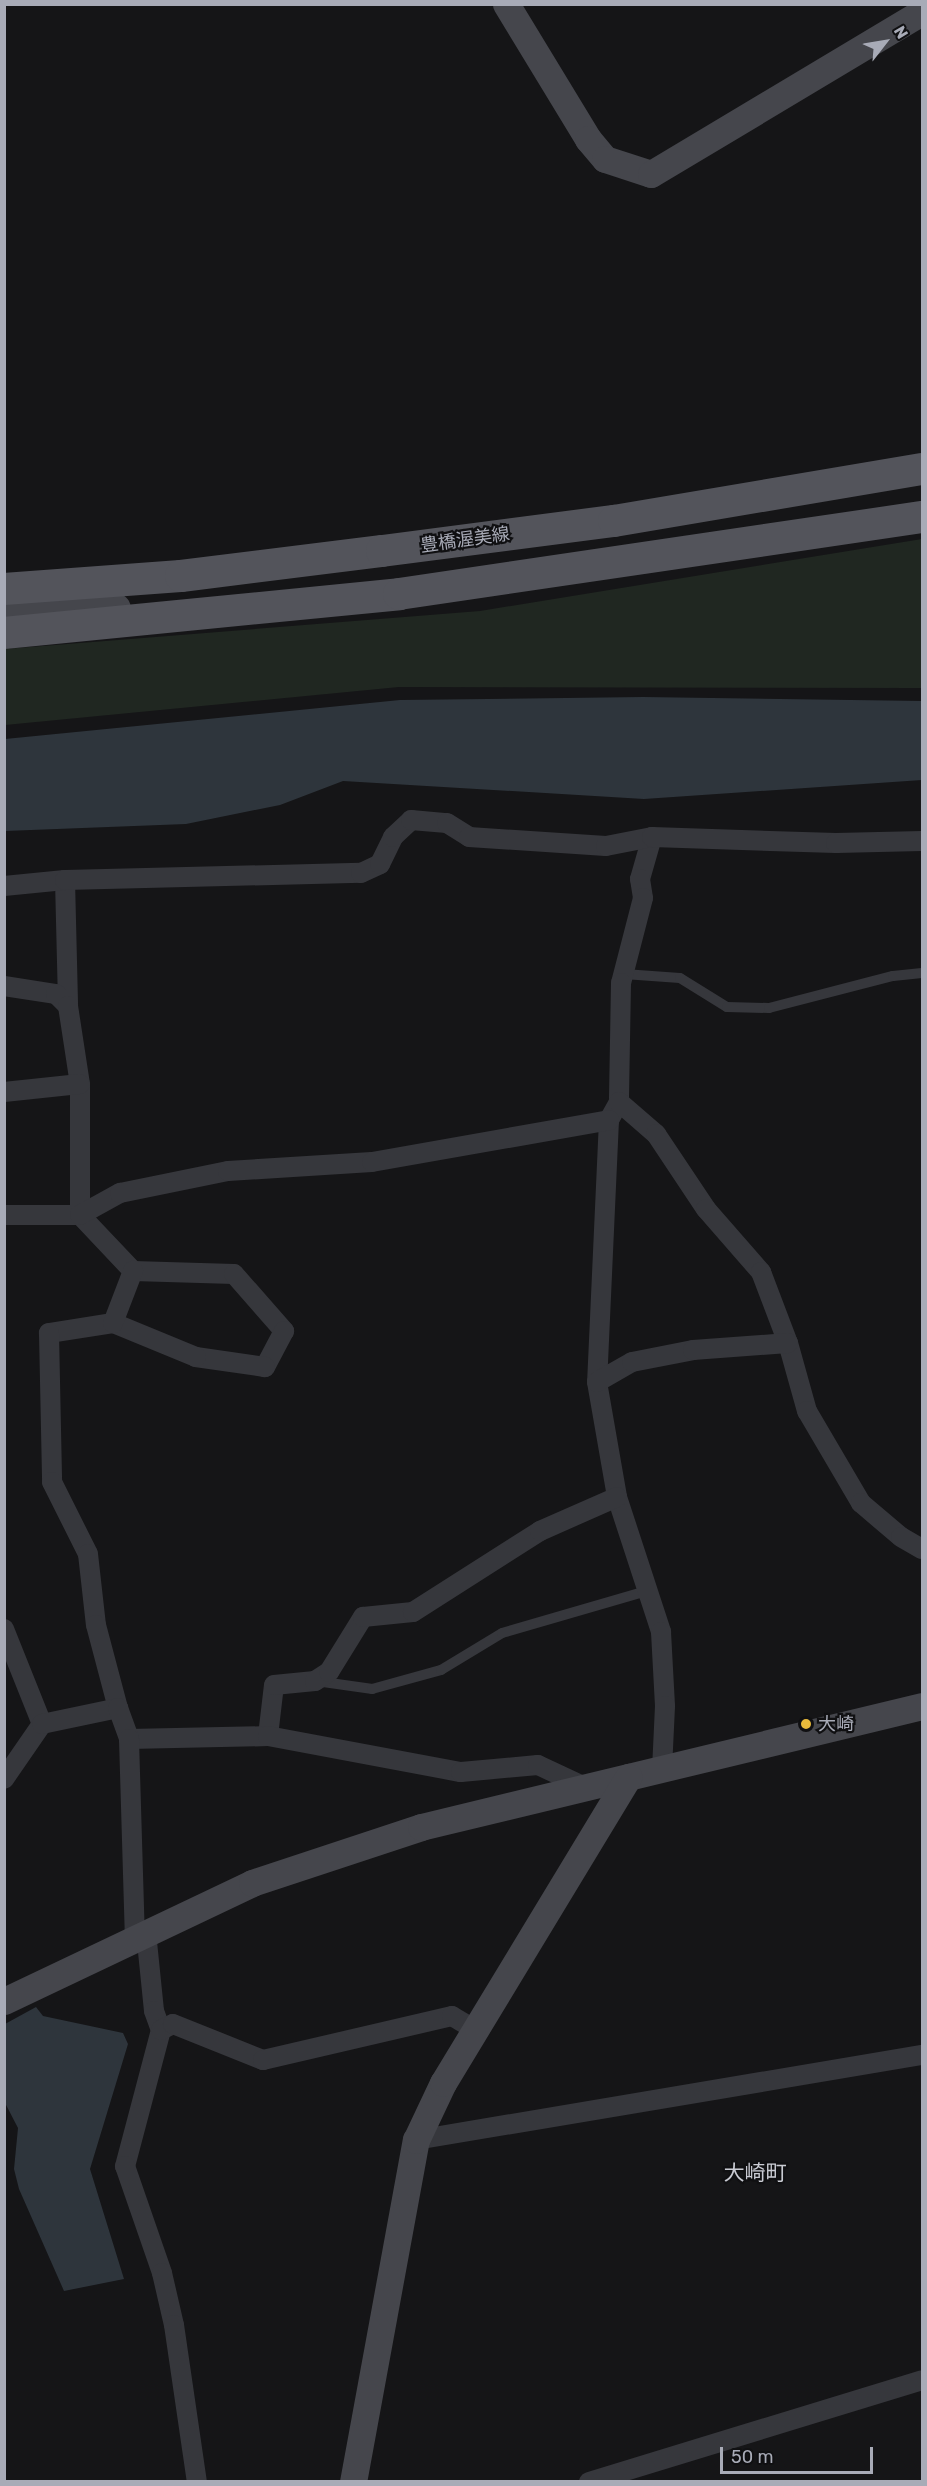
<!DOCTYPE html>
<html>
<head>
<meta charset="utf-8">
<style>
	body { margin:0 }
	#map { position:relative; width:927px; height:2486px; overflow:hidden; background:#151517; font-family:Rubik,"Noto Sans JP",sans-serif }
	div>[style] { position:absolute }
	.green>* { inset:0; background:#202721 }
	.water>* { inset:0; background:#2e353c }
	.lane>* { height:10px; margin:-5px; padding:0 5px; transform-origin:5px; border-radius:5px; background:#36373c }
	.street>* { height:20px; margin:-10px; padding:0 10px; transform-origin:10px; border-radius:10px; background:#36373c }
	.secondary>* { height:27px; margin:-13.5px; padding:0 13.5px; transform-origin:13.5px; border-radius:13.5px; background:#45464c }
	.primary>* { height:32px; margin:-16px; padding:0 16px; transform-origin:16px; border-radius:16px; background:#53545b }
	.dots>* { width:16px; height:16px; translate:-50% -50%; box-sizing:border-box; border:3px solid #101012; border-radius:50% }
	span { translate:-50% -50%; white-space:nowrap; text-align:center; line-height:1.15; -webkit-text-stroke:4.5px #101012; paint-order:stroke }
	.street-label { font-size:18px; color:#a8abb7 }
	.poi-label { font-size:18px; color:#a8abb7 }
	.left { translate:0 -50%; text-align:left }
	.quarter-label { font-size:21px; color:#c9cbd3 }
	.frame { position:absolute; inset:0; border:6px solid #a8abb7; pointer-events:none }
	.north { position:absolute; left:855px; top:12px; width:60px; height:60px; -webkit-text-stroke:4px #101012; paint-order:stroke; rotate:59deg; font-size:16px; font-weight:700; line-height:24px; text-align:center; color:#a8abb7 }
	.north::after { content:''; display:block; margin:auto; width:21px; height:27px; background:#a8abb7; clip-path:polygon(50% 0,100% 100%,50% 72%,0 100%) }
	.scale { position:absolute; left:720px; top:2447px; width:153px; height:27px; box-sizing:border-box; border:3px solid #a8abb7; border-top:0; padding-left:8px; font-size:18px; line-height:21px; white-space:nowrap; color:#a8abb7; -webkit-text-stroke:4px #101012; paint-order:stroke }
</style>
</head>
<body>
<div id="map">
	<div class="green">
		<i style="clip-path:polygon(922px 539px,922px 688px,399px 687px,5px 725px,5px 649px,480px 611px)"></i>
	</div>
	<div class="water">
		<i style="clip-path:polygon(643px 697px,922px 701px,922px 780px,644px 799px,343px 781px,280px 805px,186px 824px,5px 831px,5px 739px,400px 700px)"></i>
		<i style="clip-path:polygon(36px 2007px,43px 2016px,123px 2033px,128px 2044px,90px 2169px,124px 2279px,64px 2291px,19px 2189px,14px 2169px,18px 2128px,5px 2103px,5px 2024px)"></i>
	</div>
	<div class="lane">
		<i style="left:624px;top:974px;width:56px;rotate:4.1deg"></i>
		<i style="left:680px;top:978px;width:55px;rotate:31.7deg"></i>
		<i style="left:727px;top:1007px;width:42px;rotate:1.4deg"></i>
		<i style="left:769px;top:1008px;width:128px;rotate:-14.5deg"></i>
		<i style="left:893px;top:976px;width:29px;rotate:-6deg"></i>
		<i style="left:316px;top:1681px;width:57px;rotate:8.1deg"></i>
		<i style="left:372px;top:1689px;width:72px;rotate:-15.4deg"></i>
		<i style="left:441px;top:1670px;width:71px;rotate:-31.2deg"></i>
		<i style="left:502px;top:1633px;width:151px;rotate:-16.2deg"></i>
	</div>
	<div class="street">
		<i style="left:652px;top:837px;width:44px;rotate:105.9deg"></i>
		<i style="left:640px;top:879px;width:19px;rotate:81deg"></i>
		<i style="left:643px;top:898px;width:88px;rotate:104.5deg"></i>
		<i style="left:621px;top:983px;width:119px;rotate:91deg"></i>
		<i style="left:619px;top:1102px;width:21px;rotate:119deg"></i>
		<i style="left:609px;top:1120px;width:262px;rotate:92.6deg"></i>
		<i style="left:597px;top:1382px;width:117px;rotate:80.1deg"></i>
		<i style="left:617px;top:1497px;width:142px;rotate:71.9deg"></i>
		<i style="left:661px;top:1632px;width:74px;rotate:86.9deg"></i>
		<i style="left:665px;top:1706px;width:64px;rotate:92.7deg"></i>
		<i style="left:65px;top:880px;width:126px;rotate:88.6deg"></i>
		<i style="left:4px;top:886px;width:61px;rotate:-5.6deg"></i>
		<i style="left:65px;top:880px;width:296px;rotate:-1.4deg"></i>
		<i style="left:361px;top:873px;width:21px;rotate:-25deg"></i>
		<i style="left:380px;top:864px;width:30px;rotate:-64deg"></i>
		<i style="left:393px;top:837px;width:25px;rotate:-43deg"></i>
		<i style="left:411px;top:820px;width:36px;rotate:5deg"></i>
		<i style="left:447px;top:823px;width:26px;rotate:32deg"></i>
		<i style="left:469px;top:837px;width:137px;rotate:3.8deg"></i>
		<i style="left:606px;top:846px;width:47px;rotate:-11.1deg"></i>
		<i style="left:652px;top:837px;width:184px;rotate:1.9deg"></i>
		<i style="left:836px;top:843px;width:86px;rotate:-1.3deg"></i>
		<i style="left:4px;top:986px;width:53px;rotate:8.7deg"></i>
		<i style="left:56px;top:994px;width:17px;rotate:45deg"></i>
		<i style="left:68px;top:1006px;width:79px;rotate:81.3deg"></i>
		<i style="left:80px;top:1084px;width:131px;rotate:90deg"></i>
		<i style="left:80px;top:1215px;width:77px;rotate:46.6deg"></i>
		<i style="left:133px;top:1271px;width:101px;rotate:1.7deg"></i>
		<i style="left:234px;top:1274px;width:76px;rotate:48.7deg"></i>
		<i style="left:284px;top:1331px;width:41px;rotate:117.8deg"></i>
		<i style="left:265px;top:1367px;width:70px;rotate:-171.8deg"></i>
		<i style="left:196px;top:1357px;width:90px;rotate:-157.7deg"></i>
		<i style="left:113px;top:1323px;width:65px;rotate:171.1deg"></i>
		<i style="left:49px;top:1333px;width:149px;rotate:88.8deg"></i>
		<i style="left:52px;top:1482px;width:80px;rotate:63.4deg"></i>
		<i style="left:88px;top:1554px;width:71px;rotate:83.6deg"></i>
		<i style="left:96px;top:1625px;width:86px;rotate:75.2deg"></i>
		<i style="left:4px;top:1092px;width:76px;rotate:-6deg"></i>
		<i style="left:619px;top:1102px;width:49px;rotate:40.9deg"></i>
		<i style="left:656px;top:1134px;width:90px;rotate:56.3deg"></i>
		<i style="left:706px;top:1209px;width:84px;rotate:48.9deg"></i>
		<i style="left:761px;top:1272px;width:76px;rotate:69.2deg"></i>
		<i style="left:788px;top:1343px;width:71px;rotate:74.4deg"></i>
		<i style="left:807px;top:1411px;width:107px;rotate:59.6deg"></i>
		<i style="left:861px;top:1503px;width:52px;rotate:40.4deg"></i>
		<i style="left:901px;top:1537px;width:24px;rotate:30deg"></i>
		<i style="left:4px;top:1215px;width:76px"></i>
		<i style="left:80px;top:1215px;width:46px;rotate:-28.8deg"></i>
		<i style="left:120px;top:1193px;width:110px;rotate:-11.5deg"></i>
		<i style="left:228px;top:1171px;width:144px;rotate:-3.6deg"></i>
		<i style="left:372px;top:1162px;width:241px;rotate:-10deg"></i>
		<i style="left:113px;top:1323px;width:56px;rotate:-69deg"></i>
		<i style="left:597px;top:1382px;width:40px;rotate:-29.7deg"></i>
		<i style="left:632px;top:1362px;width:62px;rotate:-11.1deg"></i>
		<i style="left:693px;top:1350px;width:95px;rotate:-4.2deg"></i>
		<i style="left:4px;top:1629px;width:102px;rotate:68.2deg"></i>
		<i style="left:268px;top:1736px;width:51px;rotate:-83.3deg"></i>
		<i style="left:274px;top:1685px;width:41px;rotate:-5.6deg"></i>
		<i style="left:315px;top:1681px;width:17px;rotate:-33deg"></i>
		<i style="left:329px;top:1672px;width:65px;rotate:-58.3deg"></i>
		<i style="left:363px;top:1617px;width:50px;rotate:-5.7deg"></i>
		<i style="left:413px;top:1612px;width:151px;rotate:-32.5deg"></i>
		<i style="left:540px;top:1531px;width:84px;rotate:-23.8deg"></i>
		<i style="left:129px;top:1739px;width:139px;rotate:-1.2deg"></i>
		<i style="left:268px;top:1736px;width:196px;rotate:10.6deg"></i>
		<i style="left:461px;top:1772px;width:77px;rotate:-5.2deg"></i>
		<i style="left:538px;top:1765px;width:52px;rotate:25.1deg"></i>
		<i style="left:4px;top:1779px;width:67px;rotate:-55.4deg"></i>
		<i style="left:42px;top:1724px;width:78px;rotate:-11.9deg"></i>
		<i style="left:118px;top:1708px;width:33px;rotate:70deg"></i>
		<i style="left:129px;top:1739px;width:198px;rotate:88.3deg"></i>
		<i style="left:146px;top:1932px;width:79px;rotate:84.2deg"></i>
		<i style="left:154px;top:2011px;width:20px;rotate:70deg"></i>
		<i style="left:161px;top:2030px;width:141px;rotate:104.8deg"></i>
		<i style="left:125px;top:2166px;width:113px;rotate:70.9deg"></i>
		<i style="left:162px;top:2273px;width:53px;rotate:77deg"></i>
		<i style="left:174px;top:2325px;width:159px;rotate:81.7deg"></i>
		<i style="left:161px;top:2030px;width:13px;rotate:-27deg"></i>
		<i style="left:173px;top:2024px;width:97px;rotate:21.8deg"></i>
		<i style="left:263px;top:2060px;width:194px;rotate:-13.1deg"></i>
		<i style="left:452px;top:2016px;width:27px;rotate:31deg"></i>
		<i style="left:416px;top:2140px;width:513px;rotate:-9.54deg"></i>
		<i style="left:589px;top:2482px;width:348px;rotate:-17deg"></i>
	</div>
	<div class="secondary">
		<i style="left:506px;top:4px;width:158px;rotate:58.7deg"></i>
		<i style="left:588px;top:139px;width:26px;rotate:50deg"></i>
		<i style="left:605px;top:159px;width:48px;rotate:18.1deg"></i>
		<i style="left:651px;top:174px;width:316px;rotate:-30.9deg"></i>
		<i style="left:4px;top:616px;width:113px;rotate:-4.6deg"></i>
		<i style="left:4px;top:2001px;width:275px;rotate:-25.4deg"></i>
		<i style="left:252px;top:1883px;width:178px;rotate:-18.3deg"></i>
		<i style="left:421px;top:1827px;width:515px;rotate:-13.58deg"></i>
		<i style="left:353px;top:2482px;width:348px;rotate:-79.6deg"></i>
		<i style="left:416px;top:2140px;width:63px;rotate:-64.7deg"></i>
		<i style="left:443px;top:2083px;width:358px;rotate:-58.8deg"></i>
	</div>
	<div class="primary">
		<i style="left:4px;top:589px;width:177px;rotate:-4.2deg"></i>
		<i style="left:181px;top:576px;width:203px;rotate:-7.1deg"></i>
		<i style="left:382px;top:551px;width:234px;rotate:-7.4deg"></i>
		<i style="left:614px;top:521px;width:312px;rotate:-9.6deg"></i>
		<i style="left:4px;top:633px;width:397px;rotate:-5.6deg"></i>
		<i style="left:399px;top:594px;width:529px;rotate:-8.38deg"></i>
	</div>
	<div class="dots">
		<i style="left:806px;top:1724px;background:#e9ba3b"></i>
	</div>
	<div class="street-label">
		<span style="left:465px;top:540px;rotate:-8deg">豊橋渥美線</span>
	</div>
	<div class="poi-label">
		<span class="left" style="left:818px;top:1724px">大崎</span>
	</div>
	<div class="quarter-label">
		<span style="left:755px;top:2173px">大崎町</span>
	</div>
	<div class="frame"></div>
	<div class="north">N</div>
	<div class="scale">50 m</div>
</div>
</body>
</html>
